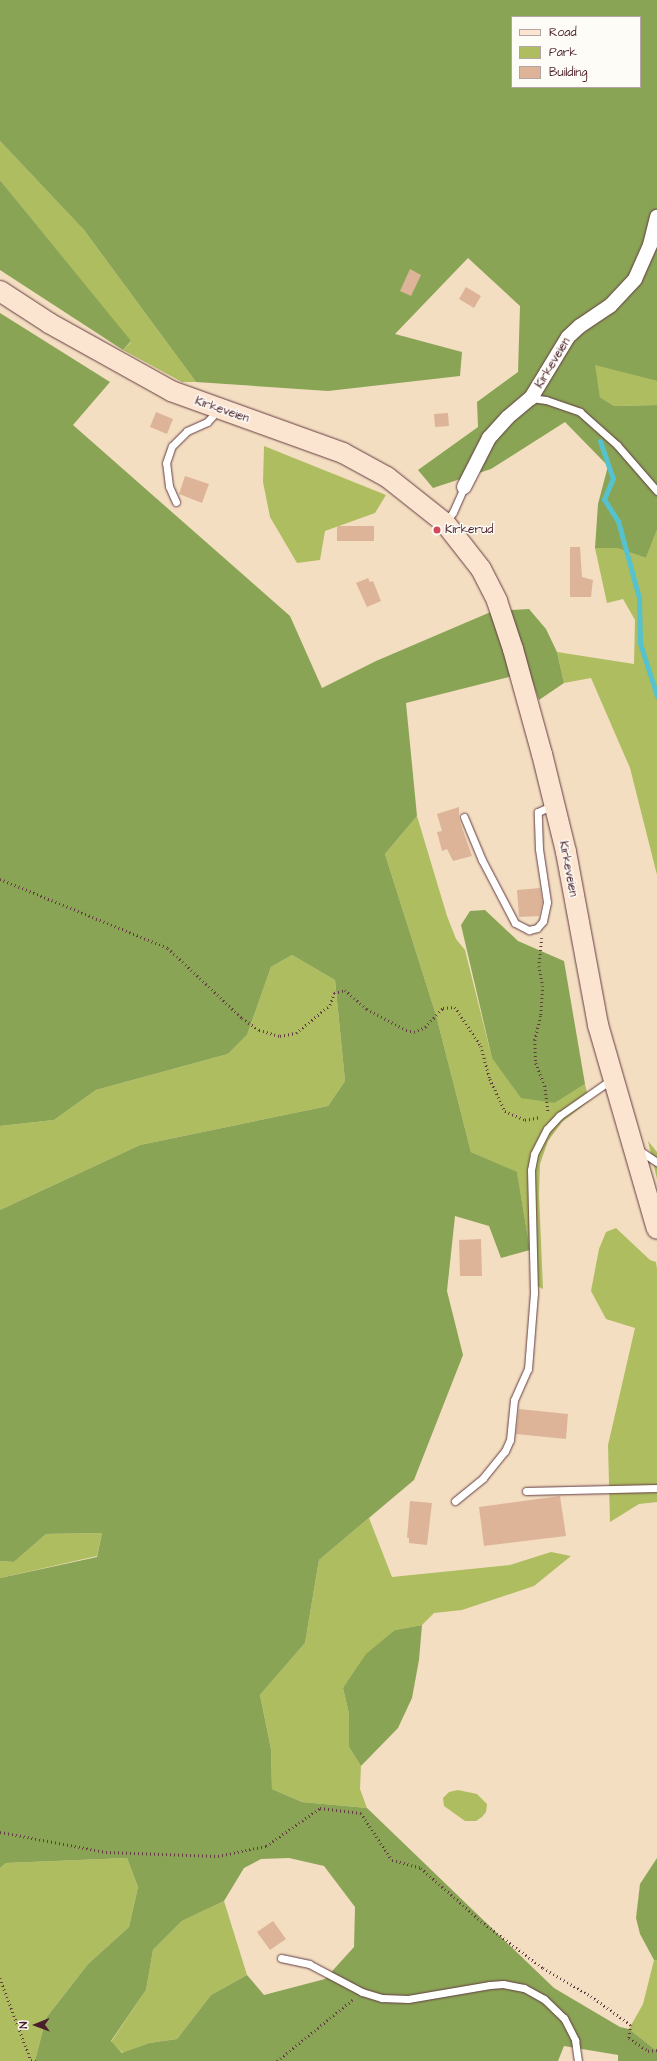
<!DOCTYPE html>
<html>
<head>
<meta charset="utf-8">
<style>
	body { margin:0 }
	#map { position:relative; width:657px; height:2061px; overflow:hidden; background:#f4dec1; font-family:"Architects Daughter",sans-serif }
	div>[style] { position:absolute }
	.green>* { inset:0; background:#aebd60 }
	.forest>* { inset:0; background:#8aa456 }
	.stream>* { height:5px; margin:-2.5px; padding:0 2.5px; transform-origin:2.5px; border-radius:2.5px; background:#55c2cd }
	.building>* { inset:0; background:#deb499 }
	.path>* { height:2.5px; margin-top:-1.25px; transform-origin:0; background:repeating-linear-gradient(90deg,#643c42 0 1px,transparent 0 4px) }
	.roads { filter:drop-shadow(0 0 1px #643c42) drop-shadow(0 0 1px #643c42) }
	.lane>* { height:7px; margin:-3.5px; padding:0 3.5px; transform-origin:3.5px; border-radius:3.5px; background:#fff }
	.street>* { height:14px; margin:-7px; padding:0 7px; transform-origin:7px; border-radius:7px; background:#fff }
	.secondary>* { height:20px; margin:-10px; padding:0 10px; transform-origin:10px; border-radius:10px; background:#fce5d0 }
	.dots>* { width:11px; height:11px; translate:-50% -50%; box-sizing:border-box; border:2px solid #fdfcf7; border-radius:50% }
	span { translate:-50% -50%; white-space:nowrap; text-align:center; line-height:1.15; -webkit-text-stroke:3px #fdfcf7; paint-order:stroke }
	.street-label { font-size:12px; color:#4a1f2b }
	.poi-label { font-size:12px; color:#4a1f2b }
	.left { translate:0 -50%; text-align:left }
	.legend { position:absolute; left:511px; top:16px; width:130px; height:72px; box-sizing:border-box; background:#fdfcf7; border:1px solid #b5a4a5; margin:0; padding:5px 7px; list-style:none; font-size:12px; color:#4a1f2b }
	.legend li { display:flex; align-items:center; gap:8px; height:20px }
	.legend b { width:20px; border:1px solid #b5a4a5 }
	.north { position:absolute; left:16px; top:2005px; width:40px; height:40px; -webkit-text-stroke:3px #fdfcf7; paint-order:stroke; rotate:269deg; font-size:11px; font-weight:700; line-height:16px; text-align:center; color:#4a1f2b }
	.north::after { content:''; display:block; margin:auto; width:14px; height:18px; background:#4a1f2b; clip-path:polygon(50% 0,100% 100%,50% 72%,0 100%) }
</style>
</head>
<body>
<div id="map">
	<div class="green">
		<i style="clip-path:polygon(0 141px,84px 230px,196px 382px,182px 382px,123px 350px,131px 342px,0 180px)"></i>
		<i style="clip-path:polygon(594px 364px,657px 381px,657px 405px,614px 406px,600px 397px)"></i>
		<i style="clip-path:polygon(264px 446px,386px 495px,375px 513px,325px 531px,320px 560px,297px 563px,270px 517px,263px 482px)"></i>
		<i style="clip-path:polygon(657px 530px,657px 875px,630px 768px,591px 678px,564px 683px,557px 652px,634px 664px,635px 620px,623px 599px,607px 603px,595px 548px,617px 548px,646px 558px)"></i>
		<i style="clip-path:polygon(417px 816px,447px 916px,456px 939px,465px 950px,492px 1058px,555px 1103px,585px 1084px,589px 1101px,562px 1122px,548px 1141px,540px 1164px,539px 1194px,543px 1289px,531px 1283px,530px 1250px,517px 1173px,471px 1152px,436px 1015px,385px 854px)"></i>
		<i style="clip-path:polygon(292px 955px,335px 980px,345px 1081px,328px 1106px,140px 1145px,0 1210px,0 1126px,54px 1120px,96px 1090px,228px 1054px,247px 1035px,271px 967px)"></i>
		<i style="clip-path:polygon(648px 1141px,657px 1152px,657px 1179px)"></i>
		<i style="clip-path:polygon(616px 1228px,650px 1260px,656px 1262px,657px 1269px,657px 1502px,639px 1504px,610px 1522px,608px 1445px,635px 1328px,606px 1319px,591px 1291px,599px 1249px,606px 1232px)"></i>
		<i style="clip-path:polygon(369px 1518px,392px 1577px,510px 1565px,551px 1552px,571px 1556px,534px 1586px,462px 1610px,434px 1613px,422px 1625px,395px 1630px,343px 1688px,349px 1714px,349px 1747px,361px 1766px,360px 1789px,367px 1808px,302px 1802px,272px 1789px,271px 1749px,260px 1695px,305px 1643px,319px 1560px)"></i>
		<i style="clip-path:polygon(102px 1533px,97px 1556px,0 1578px,0 1561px,14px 1562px,46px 1534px)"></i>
		<i style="clip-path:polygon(458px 1790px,477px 1794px,487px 1804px,486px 1812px,482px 1817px,476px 1821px,465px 1821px,444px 1806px,443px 1798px,449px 1792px)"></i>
		<i style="clip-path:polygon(127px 1858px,138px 1887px,129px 1927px,88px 1964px,46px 2018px,35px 2061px,0 2061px,0 1868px,6px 1863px)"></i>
		<i style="clip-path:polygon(224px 1901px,247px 1975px,211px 1995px,177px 2039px,149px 2043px,123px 2053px,111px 2042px,146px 1990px,153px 1950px,182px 1921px)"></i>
		<i style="clip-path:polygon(654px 1960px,657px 1960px,657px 2051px,629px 2029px,643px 2004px)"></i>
	</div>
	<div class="forest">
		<i style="clip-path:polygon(evenodd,0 0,657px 0,657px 381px,595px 365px,600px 397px,614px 406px,657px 405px,657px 530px,646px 558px,617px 548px,595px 548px,598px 504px,608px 466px,565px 422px,491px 469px,433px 488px,418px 470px,478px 427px,477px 402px,518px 372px,520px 306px,468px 258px,395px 334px,462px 352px,460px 376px,328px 391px,196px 382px,84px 230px,0 141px,0 0,512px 17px,640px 17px,640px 87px,512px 87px,512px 17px)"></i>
		<i style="clip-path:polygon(0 180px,131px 341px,123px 350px,0 270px)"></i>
		<i style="clip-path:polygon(evenodd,0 313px,110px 382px,73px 425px,290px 616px,322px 688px,376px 661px,493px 611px,529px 609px,546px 629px,557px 652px,564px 683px,539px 700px,529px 672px,406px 703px,417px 816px,385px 854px,436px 1015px,471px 1152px,517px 1172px,530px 1250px,501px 1258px,489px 1226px,455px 1216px,447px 1291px,463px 1355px,414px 1480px,319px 1560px,305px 1643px,260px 1695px,271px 1749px,272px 1789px,302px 1802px,367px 1808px,554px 1988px,620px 2027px,629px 2029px,657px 2051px,657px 2061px,618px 2061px,618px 2055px,564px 2046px,558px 2061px,35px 2061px,46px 2018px,88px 1964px,129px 1927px,138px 1887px,127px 1858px,6px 1863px,0 1868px,0 1578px,97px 1557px,102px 1533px,46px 1534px,14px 1562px,0 1561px,0 1210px,140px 1145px,328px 1106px,345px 1081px,335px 980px,292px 955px,271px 967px,247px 1035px,228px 1054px,96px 1090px,54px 1120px,0 1126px,0 313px,289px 1858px,324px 1866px,355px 1907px,354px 1947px,325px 1979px,264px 1995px,247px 1975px,211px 1995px,177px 2039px,149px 2043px,122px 2053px,111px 2041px,146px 1990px,153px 1950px,182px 1921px,224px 1901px,244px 1868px,261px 1859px,289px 1858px)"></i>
		<i style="clip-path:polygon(485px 910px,518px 941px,564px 961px,585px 1084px,555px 1103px,521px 1098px,492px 1058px,461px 925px,470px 911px)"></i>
		<i style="clip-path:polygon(422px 1625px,419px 1660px,412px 1698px,398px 1728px,361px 1766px,349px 1747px,349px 1714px,343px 1688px,366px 1654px,395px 1630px)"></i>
		<i style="clip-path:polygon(657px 1858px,657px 1960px,654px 1960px,640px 1934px,636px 1918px,640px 1884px)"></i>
	</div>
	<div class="stream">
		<i style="left:600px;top:441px;width:39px;rotate:71deg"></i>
		<i style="left:613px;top:478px;width:23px;rotate:113deg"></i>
		<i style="left:604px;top:499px;width:26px;rotate:58deg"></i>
		<i style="left:618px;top:521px;width:80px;rotate:74.7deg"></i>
		<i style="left:639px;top:598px;width:45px;rotate:88.7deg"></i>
		<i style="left:640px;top:643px;width:56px;rotate:72.2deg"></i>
	</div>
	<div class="building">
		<i style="clip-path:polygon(410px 269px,421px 275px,411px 296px,400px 291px)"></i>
		<i style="clip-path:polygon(466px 287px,481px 296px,474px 308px,459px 299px)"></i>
		<i style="clip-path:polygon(156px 412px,173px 419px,167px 434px,150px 427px)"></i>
		<i style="clip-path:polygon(448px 413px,449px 426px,435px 427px,434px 414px)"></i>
		<i style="clip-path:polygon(185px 476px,209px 484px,202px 503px,179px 494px)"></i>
		<i style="clip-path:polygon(337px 526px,374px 526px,374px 541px,337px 541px)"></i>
		<i style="clip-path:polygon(570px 547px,580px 547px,582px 577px,593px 580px,591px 597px,570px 597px)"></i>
		<i style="clip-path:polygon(368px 578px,370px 582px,373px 581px,381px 601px,367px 607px,356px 583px)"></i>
		<i style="clip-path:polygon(459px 807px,459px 819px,472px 856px,453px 861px,447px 849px,442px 851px,437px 832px,442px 831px,437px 814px)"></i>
		<i style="clip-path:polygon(540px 888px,542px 902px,539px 916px,519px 917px,517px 890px)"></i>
		<i style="clip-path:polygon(481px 1239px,482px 1276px,460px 1276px,459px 1240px)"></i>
		<i style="clip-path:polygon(519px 1409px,568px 1414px,566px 1439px,516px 1434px)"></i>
		<i style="clip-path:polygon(560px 1496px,566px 1536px,484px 1546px,479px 1507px)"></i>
		<i style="clip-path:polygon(410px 1501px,432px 1503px,427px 1545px,409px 1543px,409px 1538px,407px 1538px)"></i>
		<i style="clip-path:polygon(273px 1921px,286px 1939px,270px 1950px,257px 1932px)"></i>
	</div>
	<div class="path">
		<i style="left:0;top:879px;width:182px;rotate:22.3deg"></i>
		<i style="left:168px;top:948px;width:102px;rotate:43.4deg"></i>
		<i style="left:242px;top:1018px;width:21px;rotate:35deg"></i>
		<i style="left:259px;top:1030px;width:22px;rotate:16deg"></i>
		<i style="left:280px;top:1036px;width:16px;rotate:-11deg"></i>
		<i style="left:296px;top:1033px;width:44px;rotate:-39.5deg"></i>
		<i style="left:330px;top:1005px;width:13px;rotate:-72deg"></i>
		<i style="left:334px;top:993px;width:11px;rotate:-15deg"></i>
		<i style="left:345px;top:990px;width:29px;rotate:41deg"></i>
		<i style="left:367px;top:1009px;width:44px;rotate:28.3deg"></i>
		<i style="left:406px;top:1030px;width:8px;rotate:14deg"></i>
		<i style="left:414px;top:1032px;width:12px;rotate:-24deg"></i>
		<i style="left:425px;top:1027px;width:26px;rotate:-47deg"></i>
		<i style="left:443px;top:1008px;width:12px;rotate:-5deg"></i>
		<i style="left:455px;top:1007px;width:47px;rotate:56.3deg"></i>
		<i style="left:481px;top:1046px;width:34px;rotate:75deg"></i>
		<i style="left:490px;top:1079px;width:35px;rotate:65deg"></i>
		<i style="left:505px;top:1111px;width:22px;rotate:24deg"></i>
		<i style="left:525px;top:1120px;width:16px;rotate:-11deg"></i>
		<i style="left:542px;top:938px;width:28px;rotate:96deg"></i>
		<i style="left:539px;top:966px;width:20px;rotate:79deg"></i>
		<i style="left:543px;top:986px;width:30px;rotate:94deg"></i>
		<i style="left:541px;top:1016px;width:25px;rotate:104deg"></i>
		<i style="left:535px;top:1040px;width:23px;rotate:88deg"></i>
		<i style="left:536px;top:1063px;width:25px;rotate:69deg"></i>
		<i style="left:545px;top:1086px;width:25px;rotate:83deg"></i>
		<i style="left:0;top:1832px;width:108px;rotate:10.7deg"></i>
		<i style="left:106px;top:1852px;width:112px;rotate:2deg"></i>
		<i style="left:218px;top:1856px;width:49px;rotate:-11.8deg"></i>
		<i style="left:266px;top:1846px;width:66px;rotate:-35.1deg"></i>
		<i style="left:320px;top:1808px;width:41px;rotate:7deg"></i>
		<i style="left:361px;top:1813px;width:56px;rotate:56.6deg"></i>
		<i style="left:392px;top:1860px;width:30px;rotate:15deg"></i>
		<i style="left:421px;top:1868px;width:80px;rotate:41.5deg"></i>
		<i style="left:481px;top:1921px;width:78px;rotate:37.2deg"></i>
		<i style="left:543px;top:1968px;width:56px;rotate:30.3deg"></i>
		<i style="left:591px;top:1996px;width:49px;rotate:35.9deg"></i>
		<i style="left:631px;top:2025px;width:13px;rotate:99deg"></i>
		<i style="left:629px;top:2038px;width:23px;rotate:34deg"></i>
		<i style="left:648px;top:2051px;width:9px;rotate:-6deg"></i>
		<i style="left:0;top:1978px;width:88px;rotate:69.3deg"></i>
		<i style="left:31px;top:2060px;width:6px;rotate:9deg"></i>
		<i style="left:277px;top:2061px;width:97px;rotate:-39.1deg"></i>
	</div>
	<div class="roads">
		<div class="lane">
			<i style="left:531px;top:398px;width:15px;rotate:8deg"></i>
			<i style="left:546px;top:400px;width:36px;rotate:19deg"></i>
			<i style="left:580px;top:412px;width:50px;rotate:41.7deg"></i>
			<i style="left:617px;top:445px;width:61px;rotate:49deg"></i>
			<i style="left:176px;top:502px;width:17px;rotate:-114deg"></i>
			<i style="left:169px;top:486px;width:23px;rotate:-97deg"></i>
			<i style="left:166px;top:463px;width:18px;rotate:-71deg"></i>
			<i style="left:172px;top:446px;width:21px;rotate:-45deg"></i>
			<i style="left:187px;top:431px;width:22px;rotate:-24deg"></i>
			<i style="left:207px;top:422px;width:16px;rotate:-47deg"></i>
			<i style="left:446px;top:522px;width:12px;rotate:-55deg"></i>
			<i style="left:453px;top:512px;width:27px;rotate:-66deg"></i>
			<i style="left:464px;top:817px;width:47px;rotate:67.3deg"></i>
			<i style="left:482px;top:860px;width:71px;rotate:62.4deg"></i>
			<i style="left:515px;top:923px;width:16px;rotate:27deg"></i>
			<i style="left:529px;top:930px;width:8px;rotate:-14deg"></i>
			<i style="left:537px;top:928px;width:9px;rotate:-49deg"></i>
			<i style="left:543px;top:921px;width:19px;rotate:-78deg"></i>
			<i style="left:547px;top:902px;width:54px;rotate:-98.6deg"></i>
			<i style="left:539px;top:849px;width:37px;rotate:-92deg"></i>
			<i style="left:538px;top:812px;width:17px;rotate:-25deg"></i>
			<i style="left:639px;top:1150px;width:22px;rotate:34deg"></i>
			<i style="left:526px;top:1491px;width:131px;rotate:-1.3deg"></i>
			<i style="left:455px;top:1501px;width:36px;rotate:-39deg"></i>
			<i style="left:483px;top:1478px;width:35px;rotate:-51deg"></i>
			<i style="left:505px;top:1451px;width:12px;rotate:-66deg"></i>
			<i style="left:510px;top:1440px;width:40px;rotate:-84.3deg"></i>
			<i style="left:514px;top:1400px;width:34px;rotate:-66deg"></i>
			<i style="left:528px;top:1369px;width:76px;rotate:-85.5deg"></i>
			<i style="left:534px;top:1293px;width:123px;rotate:-91.4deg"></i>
			<i style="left:531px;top:1170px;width:16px;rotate:-79deg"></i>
			<i style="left:534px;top:1154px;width:28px;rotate:-63deg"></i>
			<i style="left:547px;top:1129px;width:18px;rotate:-47deg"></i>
			<i style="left:559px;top:1116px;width:65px;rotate:-34.9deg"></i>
			<i style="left:281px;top:1958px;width:29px;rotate:12deg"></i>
			<i style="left:309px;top:1964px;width:60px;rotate:27.8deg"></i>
			<i style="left:362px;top:1992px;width:21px;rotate:17deg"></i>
			<i style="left:382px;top:1998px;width:26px;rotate:2deg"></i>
			<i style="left:408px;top:1999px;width:83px;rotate:-9.7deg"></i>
			<i style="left:490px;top:1985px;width:13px;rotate:-4deg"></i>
			<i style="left:503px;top:1984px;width:21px;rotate:11deg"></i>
			<i style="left:524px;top:1988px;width:23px;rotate:29deg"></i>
			<i style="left:544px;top:1999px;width:28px;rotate:44deg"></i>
			<i style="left:564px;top:2018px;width:25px;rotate:63deg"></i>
			<i style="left:575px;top:2040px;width:21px;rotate:82deg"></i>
		</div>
		<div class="street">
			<i style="left:464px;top:487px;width:55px;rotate:-63deg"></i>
			<i style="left:489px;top:438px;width:28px;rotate:-48deg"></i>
			<i style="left:508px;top:417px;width:30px;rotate:-40deg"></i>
			<i style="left:531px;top:398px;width:71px;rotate:-58.8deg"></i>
			<i style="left:568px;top:337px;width:16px;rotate:-43deg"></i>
			<i style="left:580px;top:326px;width:36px;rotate:-34deg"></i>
			<i style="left:610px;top:306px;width:37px;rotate:-47deg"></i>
			<i style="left:635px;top:279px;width:37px;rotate:-66deg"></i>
			<i style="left:650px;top:245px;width:29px;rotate:-76deg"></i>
		</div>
		<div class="secondary">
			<i style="left:0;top:291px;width:59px;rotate:33.1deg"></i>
			<i style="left:49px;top:323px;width:140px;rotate:29.1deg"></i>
			<i style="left:171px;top:391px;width:183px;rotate:19.8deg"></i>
			<i style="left:343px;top:453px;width:50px;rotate:28.6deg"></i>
			<i style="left:387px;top:477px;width:74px;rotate:38.4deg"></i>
			<i style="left:445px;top:523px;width:58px;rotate:52deg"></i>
			<i style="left:481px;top:569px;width:36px;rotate:63deg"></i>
			<i style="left:497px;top:601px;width:51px;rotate:71.6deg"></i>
			<i style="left:513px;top:649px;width:109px;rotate:74.6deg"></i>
			<i style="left:542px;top:754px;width:101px;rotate:76.2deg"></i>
			<i style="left:566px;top:852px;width:176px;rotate:79.5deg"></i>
			<i style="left:598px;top:1025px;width:212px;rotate:73.9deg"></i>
		</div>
	</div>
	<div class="dots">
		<i style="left:437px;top:530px;background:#d1495b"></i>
	</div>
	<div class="street-label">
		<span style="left:553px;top:363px;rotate:-59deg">Kirkeveien</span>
		<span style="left:222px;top:410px;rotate:19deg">Kirkeveien</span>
		<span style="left:568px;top:869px;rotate:79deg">Kirkeveien</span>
	</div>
	<div class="poi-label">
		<span class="left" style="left:445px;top:530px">Kirkerud</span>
	</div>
	<ul class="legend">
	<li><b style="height:5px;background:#fce5d0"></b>Road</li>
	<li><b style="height:11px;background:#aebd60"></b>Park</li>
	<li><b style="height:11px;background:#deb499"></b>Building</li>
	</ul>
	<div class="north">N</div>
</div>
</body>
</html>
